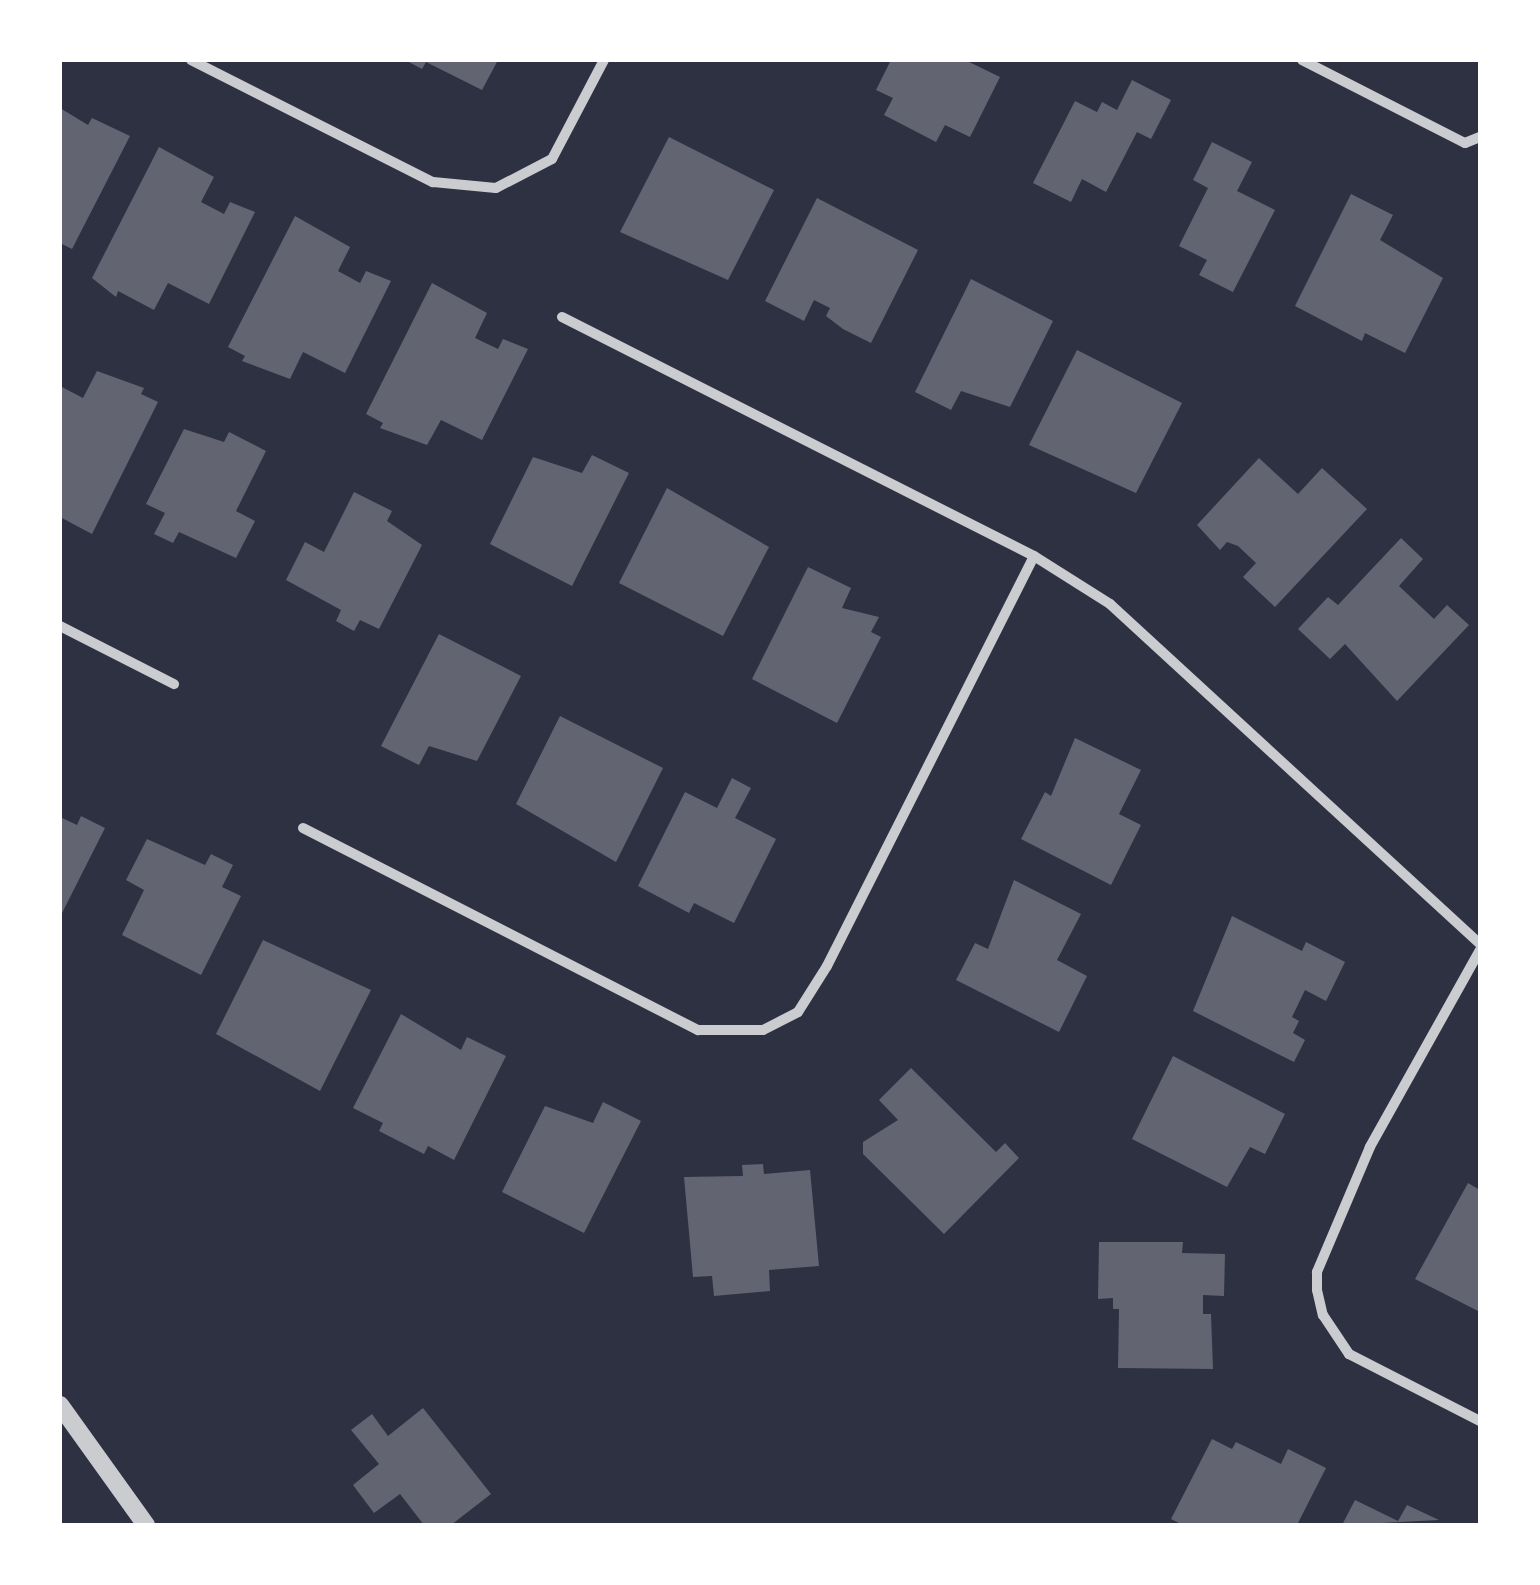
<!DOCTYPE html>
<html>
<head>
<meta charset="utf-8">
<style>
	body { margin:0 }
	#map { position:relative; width:1540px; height:1585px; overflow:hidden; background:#2d3142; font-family:"Roboto Serif",serif }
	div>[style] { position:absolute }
	.building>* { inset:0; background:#626471 }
	.minor>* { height:10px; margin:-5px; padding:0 5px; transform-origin:5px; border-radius:5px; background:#caccd0 }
	.tertiary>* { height:18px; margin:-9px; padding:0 9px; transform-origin:9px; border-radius:9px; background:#caccd0 }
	span { translate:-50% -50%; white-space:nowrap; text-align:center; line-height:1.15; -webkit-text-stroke:8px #fff; paint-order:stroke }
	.frame { position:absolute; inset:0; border:62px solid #fff; pointer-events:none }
</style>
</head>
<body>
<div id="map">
	<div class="building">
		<i style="clip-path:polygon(405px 60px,498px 60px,482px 90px,426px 62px,422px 69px)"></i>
		<i style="clip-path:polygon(891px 60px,965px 60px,1000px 77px,970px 137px,945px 125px,936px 142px,884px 115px,893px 98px,876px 90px)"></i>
		<i style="clip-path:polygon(1132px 80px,1171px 100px,1151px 139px,1137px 132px,1106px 192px,1082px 179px,1071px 202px,1033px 183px,1075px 101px,1097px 112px,1102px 102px,1117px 110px)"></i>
		<i style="clip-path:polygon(60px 108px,88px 125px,92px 118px,130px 136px,72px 249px,60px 243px)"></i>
		<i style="clip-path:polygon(669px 137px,774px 190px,728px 280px,620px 232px)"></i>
		<i style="clip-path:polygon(1212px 142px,1252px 162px,1237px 191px,1275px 210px,1233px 292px,1199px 275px,1207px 260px,1179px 246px,1208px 188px,1193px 180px)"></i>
		<i style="clip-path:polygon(159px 147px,214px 177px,201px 202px,224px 214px,230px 202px,255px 212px,209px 304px,168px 283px,154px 310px,118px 291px,116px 297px,92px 278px)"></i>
		<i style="clip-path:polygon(1351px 194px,1393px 215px,1380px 240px,1443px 278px,1405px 353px,1365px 333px,1362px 341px,1295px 306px)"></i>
		<i style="clip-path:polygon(817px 198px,918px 250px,871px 343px,843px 329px,826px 316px,830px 308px,814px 300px,804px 321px,765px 301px)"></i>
		<i style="clip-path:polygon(295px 216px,350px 247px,338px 271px,360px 283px,366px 271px,391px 281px,345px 373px,303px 352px,290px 379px,242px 361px,245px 356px,228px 347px)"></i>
		<i style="clip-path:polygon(971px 279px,1053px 321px,1010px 407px,961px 391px,951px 410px,915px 392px)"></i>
		<i style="clip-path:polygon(432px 283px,487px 313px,475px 338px,498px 349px,503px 339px,528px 349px,482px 440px,441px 420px,427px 445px,380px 428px,383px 423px,366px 414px)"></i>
		<i style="clip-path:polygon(1077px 350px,1182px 403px,1136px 493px,1029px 445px)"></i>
		<i style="clip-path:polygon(97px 371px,144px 388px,141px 394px,158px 402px,92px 534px,60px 517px,60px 386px,83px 398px)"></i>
		<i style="clip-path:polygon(184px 429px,224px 442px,229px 432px,266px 451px,236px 511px,255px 521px,236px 558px,179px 532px,173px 543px,154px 534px,165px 513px,146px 504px)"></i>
		<i style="clip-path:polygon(592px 455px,629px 473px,572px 586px,490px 544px,533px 457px,582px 473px)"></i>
		<i style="clip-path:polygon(1259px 458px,1298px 494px,1322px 468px,1367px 509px,1275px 607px,1243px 577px,1256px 563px,1238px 546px,1227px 542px,1220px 550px,1197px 525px)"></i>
		<i style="clip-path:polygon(667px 488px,769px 547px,723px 636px,619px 583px)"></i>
		<i style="clip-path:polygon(354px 492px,392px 511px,387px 521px,422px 545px,379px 629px,360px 620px,354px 631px,336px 621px,341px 610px,286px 580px,305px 542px,324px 552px)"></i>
		<i style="clip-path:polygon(1401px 538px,1423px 559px,1399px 586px,1434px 619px,1447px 605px,1469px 625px,1397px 701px,1345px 644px,1330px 659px,1298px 629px,1328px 597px,1338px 605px)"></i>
		<i style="clip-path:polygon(808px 567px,851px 588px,842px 608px,879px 617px,871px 632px,881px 637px,837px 723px,752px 679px)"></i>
		<i style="clip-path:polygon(439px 634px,521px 676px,477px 761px,429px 746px,419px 765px,381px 746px)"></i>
		<i style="clip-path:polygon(560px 716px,663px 768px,616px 862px,516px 804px)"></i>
		<i style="clip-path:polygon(1075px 738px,1141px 770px,1119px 814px,1141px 825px,1111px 885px,1021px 839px,1045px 792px,1051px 796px)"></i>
		<i style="clip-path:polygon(732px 778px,751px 788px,735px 818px,776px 839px,734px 923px,694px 903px,689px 913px,638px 886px,685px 792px,717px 808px)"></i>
		<i style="clip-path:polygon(81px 816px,105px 828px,60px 917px,60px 817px,77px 825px)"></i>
		<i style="clip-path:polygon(147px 839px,205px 865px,211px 854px,233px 865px,222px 887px,241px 896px,201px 975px,122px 935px,144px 890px,126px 880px)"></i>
		<i style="clip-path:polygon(1014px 880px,1081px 914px,1057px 960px,1087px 976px,1059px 1032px,956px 980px,975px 943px,988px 949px)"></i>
		<i style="clip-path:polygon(1232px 916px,1302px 951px,1306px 942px,1345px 962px,1326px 1001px,1305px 990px,1292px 1017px,1299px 1021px,1293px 1033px,1305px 1040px,1294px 1062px,1193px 1011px)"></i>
		<i style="clip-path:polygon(263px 940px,371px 990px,320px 1091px,216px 1034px)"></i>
		<i style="clip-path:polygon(401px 1014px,461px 1050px,467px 1037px,506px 1056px,454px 1160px,428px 1146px,424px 1154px,379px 1131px,383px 1123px,353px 1108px)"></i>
		<i style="clip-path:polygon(1173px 1056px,1285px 1114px,1265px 1154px,1250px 1147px,1227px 1187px,1132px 1139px)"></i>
		<i style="clip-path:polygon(911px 1068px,996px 1152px,1005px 1143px,1019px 1158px,944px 1234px,863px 1154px,863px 1142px,898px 1120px,879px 1100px)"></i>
		<i style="clip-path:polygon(603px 1102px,641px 1121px,584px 1233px,502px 1192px,545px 1106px,593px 1123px)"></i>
		<i style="clip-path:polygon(763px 1164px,764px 1174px,810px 1170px,819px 1266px,769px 1270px,770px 1291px,714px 1296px,712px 1276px,693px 1277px,684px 1177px,743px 1176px,742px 1165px)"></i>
		<i style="clip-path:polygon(1468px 1183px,1480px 1190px,1480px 1312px,1415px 1279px)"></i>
		<i style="clip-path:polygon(1099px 1242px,1183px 1242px,1182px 1253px,1225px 1254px,1224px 1296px,1203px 1295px,1203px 1314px,1211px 1314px,1213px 1369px,1118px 1368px,1119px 1309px,1113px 1309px,1113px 1298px,1098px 1299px)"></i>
		<i style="clip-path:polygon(423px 1408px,491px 1494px,451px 1525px,424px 1525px,400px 1494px,374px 1513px,353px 1485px,379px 1464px,351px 1430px,372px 1414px,388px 1436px)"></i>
		<i style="clip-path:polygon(1212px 1439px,1232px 1449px,1236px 1442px,1281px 1464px,1288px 1449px,1326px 1468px,1297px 1525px,1183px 1525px,1171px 1519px)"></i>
		<i style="clip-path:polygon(1355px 1500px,1398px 1521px,1407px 1505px,1439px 1520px,1342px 1525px)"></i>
	</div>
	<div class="minor">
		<i style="left:191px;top:60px;width:271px;rotate:26.8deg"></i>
		<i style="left:433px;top:182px;width:63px;rotate:5.4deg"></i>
		<i style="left:496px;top:188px;width:63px;rotate:-27.4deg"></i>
		<i style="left:552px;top:159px;width:112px;rotate:-62.3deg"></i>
		<i style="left:1302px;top:60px;width:183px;rotate:27deg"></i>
		<i style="left:1465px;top:143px;width:16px;rotate:-22deg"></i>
		<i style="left:562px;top:317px;width:529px;rotate:26.86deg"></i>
		<i style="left:1034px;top:556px;width:90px;rotate:32.3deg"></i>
		<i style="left:1110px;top:604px;width:502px;rotate:42.58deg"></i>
		<i style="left:60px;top:626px;width:128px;rotate:27deg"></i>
		<i style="left:303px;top:828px;width:444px;rotate:27.1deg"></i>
		<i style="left:698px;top:1030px;width:65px"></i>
		<i style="left:763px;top:1030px;width:39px;rotate:-27deg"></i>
		<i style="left:798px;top:1012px;width:54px;rotate:-57.8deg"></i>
		<i style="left:827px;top:966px;width:459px;rotate:-63.2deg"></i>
		<i style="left:1480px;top:950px;width:226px;rotate:119.2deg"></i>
		<i style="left:1370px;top:1147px;width:136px;rotate:113deg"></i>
		<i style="left:1317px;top:1272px;width:18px;rotate:90deg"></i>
		<i style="left:1317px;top:1290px;width:26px;rotate:77deg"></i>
		<i style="left:1323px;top:1315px;width:47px;rotate:56.3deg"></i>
		<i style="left:1349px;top:1354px;width:147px;rotate:27.1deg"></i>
	</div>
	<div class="tertiary">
		<i style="left:60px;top:1405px;width:148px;rotate:54.4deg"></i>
	</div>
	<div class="frame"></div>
</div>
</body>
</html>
